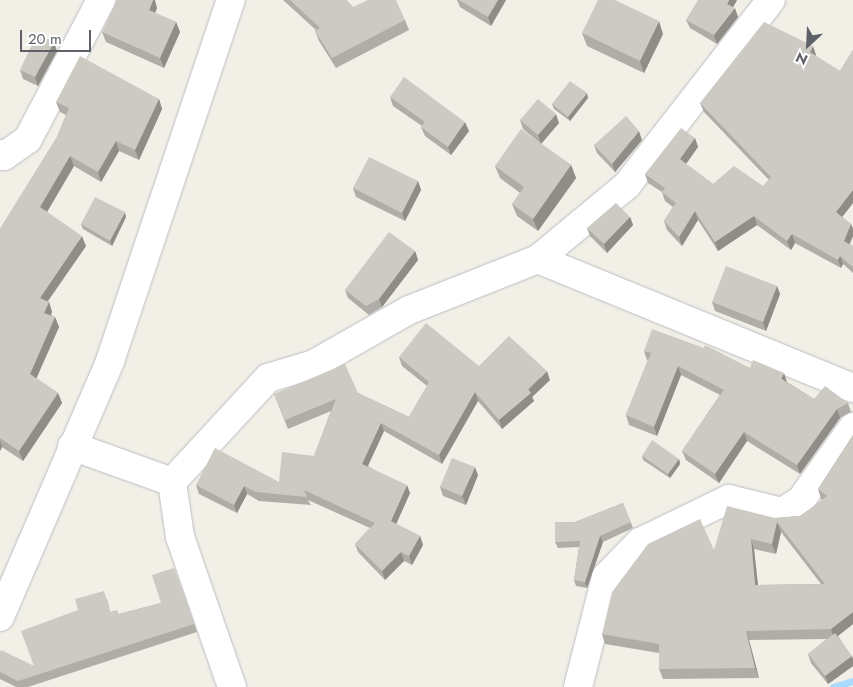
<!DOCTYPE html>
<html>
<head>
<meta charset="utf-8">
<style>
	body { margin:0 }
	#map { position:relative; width:853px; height:687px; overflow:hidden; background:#f1efe6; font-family:Jost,sans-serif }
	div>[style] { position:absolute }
	.stream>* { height:7px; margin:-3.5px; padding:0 3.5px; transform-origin:3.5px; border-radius:3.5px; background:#a9dbff }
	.roads { filter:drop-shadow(0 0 1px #bbbec3) drop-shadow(0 0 1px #bbbec3) }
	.minor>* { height:28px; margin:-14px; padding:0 14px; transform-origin:14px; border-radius:14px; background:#fff }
	.wall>* { inset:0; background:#b0ada8 }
	.shaded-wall>* { inset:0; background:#908d88 }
	.building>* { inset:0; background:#cdc9c3 }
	span { translate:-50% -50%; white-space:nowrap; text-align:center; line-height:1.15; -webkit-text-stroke:4px #fff; paint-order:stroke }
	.north { position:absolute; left:783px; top:20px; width:50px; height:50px; -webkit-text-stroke:4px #fff; paint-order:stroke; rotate:205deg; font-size:14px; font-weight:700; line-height:20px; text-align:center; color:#5e6268 }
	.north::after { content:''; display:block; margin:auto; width:18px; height:22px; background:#5e6268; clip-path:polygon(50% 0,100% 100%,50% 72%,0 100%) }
	.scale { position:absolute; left:20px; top:30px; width:71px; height:22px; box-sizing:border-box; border:2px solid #5e6268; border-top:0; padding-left:6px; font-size:15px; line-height:18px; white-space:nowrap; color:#5e6268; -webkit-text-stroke:4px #fff; paint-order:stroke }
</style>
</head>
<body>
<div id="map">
	<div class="stream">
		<i style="left:833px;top:687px;width:21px;rotate:-17deg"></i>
	</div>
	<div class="roads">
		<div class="minor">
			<i style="left:0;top:154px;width:4px;rotate:27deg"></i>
			<i style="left:4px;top:156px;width:29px;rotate:-35deg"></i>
			<i style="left:28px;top:139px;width:157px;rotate:-62.3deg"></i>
			<i style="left:538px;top:259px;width:340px;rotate:22.3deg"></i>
			<i style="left:72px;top:446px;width:106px;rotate:19.8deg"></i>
			<i style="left:0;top:617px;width:279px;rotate:-66.7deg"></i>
			<i style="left:110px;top:361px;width:381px;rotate:-71.5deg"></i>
			<i style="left:232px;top:687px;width:159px;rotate:-109.1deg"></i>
			<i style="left:180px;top:537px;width:56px;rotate:-98.3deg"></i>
			<i style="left:172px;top:482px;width:142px;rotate:-47.3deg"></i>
			<i style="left:268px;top:378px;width:48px;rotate:-16.9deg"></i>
			<i style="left:314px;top:364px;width:109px;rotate:-29.6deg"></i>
			<i style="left:409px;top:310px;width:139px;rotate:-21.6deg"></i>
			<i style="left:538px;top:259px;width:116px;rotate:-39.7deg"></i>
			<i style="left:627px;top:185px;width:234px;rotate:-52.1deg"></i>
			<i style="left:578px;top:687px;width:114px;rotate:-75.7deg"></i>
			<i style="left:606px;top:577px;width:49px;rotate:-45.8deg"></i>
			<i style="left:640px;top:542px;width:99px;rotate:-25.8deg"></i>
			<i style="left:729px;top:499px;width:55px;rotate:13.8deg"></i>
			<i style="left:782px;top:512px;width:22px;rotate:-32deg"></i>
			<i style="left:801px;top:500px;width:90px;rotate:-54.5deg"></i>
		</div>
	</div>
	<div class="wall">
		<i style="clip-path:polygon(283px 0,346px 0,353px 7px,405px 20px,409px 30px,336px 68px,319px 41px,315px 31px,316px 30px)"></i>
		<i style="clip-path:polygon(457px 0,506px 0,491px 26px,460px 7px)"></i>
		<i style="clip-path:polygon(737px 0,733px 7px,738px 17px,717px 44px,690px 28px,686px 20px)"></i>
		<i style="clip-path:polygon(157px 8px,155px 13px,176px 22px,180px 32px,164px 68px,106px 42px,102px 32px)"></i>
		<i style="clip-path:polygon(582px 33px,663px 34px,644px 73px,587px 46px)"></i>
		<i style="clip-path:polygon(853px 50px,853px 203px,842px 217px,851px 224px,853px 229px,853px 236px,850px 244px,853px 246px,853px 273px,843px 264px,841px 268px,795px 243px,791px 250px,757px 225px,718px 251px,698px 220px,682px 246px,667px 230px,664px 221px,673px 207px,665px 201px,662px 192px,648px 183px,645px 174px,695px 138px,698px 147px,686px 164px,713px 184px,763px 186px,769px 180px,704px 112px,700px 103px,816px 55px,815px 56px,840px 71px)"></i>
		<i style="clip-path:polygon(57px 51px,38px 86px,23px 79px,20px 70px)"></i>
		<i style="clip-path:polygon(390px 97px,469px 131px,451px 155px,425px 136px,421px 127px,422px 126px,393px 106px)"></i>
		<i style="clip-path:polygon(588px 98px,570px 121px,554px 109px,552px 104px)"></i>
		<i style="clip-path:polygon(159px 99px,162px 109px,139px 160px,119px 151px,101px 182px,74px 166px,47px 212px,86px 246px,48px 301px,49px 302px,52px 312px,51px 315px,55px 317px,59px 327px,36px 378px,58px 393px,62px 403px,23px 461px,2px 447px,0 451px,0 229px,57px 137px,66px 115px,60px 112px,56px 102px)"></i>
		<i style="clip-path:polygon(520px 120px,559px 123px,541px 144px,571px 165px,576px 178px,538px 231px,517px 216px,512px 204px,520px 193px,500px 178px,495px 166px,540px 143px,523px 129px)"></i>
		<i style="clip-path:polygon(642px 140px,615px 172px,597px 153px,594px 145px)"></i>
		<i style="clip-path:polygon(418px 181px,421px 190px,405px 221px,356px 197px,353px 188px)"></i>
		<i style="clip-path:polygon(126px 217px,112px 246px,83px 229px,81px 224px)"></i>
		<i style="clip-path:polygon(630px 217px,633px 225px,607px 253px,590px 236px,587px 228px)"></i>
		<i style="clip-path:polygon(415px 251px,418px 260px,382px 307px,369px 315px,348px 298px,345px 290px)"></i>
		<i style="clip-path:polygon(777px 286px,780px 294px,766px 331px,715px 311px,712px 302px)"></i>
		<i style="clip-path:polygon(644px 351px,750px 368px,787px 382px,814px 399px,848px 403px,851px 412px,840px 418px,800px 474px,747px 441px,719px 483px,686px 460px,682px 451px,720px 395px,681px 375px,657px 436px,629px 425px,626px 415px,648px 360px,647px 360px)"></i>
		<i style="clip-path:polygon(399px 357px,479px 366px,550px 380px,532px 397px,534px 401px,502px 429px,478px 401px,442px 464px,384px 431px,368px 466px,410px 493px,396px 524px,420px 536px,423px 545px,412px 565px,404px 561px,385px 580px,358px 552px,355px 544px,370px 528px,308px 500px,311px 505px,259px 501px,247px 494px,237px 513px,199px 494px,196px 485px,279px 482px,314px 456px,331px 411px,288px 429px,274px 394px,358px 393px,409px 417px,427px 386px,402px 366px)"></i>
		<i style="clip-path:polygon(evenodd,853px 435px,853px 624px,838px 636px,853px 659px,853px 666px,828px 684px,811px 663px,808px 654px,827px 639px,749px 640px,759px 678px,663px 679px,659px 669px,659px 653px,605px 644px,602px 634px,714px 550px,775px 518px,800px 516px,823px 500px,821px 499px,818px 489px,853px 435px,781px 532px,821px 584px,758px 585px,754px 549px,776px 554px,781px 532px)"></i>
		<i style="clip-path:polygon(642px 456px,679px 459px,680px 464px,670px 478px,643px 460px)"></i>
		<i style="clip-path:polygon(478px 475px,466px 505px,443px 496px,440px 487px)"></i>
		<i style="clip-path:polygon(623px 503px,633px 528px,603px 542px,587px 588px,576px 586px,574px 580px,579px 547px,558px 548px,555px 542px,575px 522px)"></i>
		<i style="clip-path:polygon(174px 568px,197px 632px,28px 687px,16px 687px,0 679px,0 653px,34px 666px,78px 610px,107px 599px,110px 612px,119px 614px,161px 603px)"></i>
	</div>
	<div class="shaded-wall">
		<i style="clip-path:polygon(153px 0,155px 0,157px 8px,152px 20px,149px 10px)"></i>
		<i style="clip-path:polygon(498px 0,506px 0,491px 26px,488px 17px)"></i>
		<i style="clip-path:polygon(729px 0,737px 0,730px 13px,727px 4px)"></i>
		<i style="clip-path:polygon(735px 8px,738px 17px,717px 44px,714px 35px)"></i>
		<i style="clip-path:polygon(659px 21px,663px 34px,644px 73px,640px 61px)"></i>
		<i style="clip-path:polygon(176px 22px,180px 32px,164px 68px,160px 58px)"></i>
		<i style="clip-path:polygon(54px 42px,57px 51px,38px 86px,35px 77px)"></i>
		<i style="clip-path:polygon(813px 46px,816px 55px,813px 61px,810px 52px)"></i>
		<i style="clip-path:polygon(587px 93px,588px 98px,570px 121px,568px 117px)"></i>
		<i style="clip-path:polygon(159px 99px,162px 109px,139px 160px,135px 150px)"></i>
		<i style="clip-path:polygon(556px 114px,559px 123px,541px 144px,538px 135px)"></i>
		<i style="clip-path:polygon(465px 122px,469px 131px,451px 155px,448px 147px)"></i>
		<i style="clip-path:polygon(639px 131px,642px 140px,615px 172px,612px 164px)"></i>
		<i style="clip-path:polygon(695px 138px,698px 147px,683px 168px,680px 159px)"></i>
		<i style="clip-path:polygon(116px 141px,119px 151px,101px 182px,98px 172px)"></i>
		<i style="clip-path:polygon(70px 156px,74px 166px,44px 217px,40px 207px)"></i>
		<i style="clip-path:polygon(571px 165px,576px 178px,538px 231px,533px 219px)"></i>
		<i style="clip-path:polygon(418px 181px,421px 190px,405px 221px,402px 213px)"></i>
		<i style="clip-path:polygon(853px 190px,853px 203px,839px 221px,836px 212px)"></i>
		<i style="clip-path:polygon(695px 211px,698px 220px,682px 246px,679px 237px)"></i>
		<i style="clip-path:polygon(125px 212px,126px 217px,112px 246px,110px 241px)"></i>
		<i style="clip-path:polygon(754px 216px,757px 225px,718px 251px,715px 242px)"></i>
		<i style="clip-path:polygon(630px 217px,633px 225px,607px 253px,604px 244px)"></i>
		<i style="clip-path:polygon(851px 224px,853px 229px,853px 236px,847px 249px,844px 241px)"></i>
		<i style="clip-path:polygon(792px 234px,795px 243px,791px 250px,787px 241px)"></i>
		<i style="clip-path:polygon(82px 236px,86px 246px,43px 308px,40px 298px)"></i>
		<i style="clip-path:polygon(415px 251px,418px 260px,382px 307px,379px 299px)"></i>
		<i style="clip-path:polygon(840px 256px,843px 264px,841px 268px,838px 260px)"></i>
		<i style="clip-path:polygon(777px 286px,780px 294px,766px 331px,763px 322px)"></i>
		<i style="clip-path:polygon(49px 302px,52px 312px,48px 323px,44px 313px)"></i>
		<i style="clip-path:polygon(55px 317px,59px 327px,34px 384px,30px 374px)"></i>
		<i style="clip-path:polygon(678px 366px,681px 375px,657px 436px,654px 427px)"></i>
		<i style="clip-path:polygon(547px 371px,550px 380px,532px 397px,534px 401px,502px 429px,499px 420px)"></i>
		<i style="clip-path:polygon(784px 373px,787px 382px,781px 379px)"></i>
		<i style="clip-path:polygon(475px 392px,478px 401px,442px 464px,439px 455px)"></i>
		<i style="clip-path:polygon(58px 393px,62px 403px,23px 461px,19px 451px)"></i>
		<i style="clip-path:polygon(837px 409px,840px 418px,800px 474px,797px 465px)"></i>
		<i style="clip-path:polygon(381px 423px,384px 431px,365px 472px,362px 464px)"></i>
		<i style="clip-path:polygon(744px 432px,747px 441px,719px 483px,715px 474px)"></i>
		<i style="clip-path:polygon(0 441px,2px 447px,0 451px)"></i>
		<i style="clip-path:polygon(679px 459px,680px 464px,670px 478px,668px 474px)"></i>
		<i style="clip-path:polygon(475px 467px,478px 475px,466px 505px,462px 496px)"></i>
		<i style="clip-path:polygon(407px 485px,410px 493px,394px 529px,391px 521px)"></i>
		<i style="clip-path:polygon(244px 486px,247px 494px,237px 513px,234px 505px)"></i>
		<i style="clip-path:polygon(777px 522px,781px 532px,776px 554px,772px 544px)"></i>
		<i style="clip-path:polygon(420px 536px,423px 545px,412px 565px,409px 556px)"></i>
		<i style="clip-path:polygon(600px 536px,603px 542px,587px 588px,585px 582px)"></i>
		<i style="clip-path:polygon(751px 539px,754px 549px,759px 595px,755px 585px)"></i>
		<i style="clip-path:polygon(401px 552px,404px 561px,385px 580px,382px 571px)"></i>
		<i style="clip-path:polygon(853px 612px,853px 624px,834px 639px,831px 629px)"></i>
		<i style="clip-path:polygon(746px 631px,749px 640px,759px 678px,755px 668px)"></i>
		<i style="clip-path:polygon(852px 656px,853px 659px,853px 666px,828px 684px,825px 676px)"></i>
	</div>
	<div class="building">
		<i style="clip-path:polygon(117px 0,153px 0,149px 10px,176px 22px,160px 58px,102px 32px)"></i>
		<i style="clip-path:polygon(290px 0,346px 0,353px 7px,368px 0,396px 0,405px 20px,332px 58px,315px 31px,320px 28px)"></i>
		<i style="clip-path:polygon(459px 0,498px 0,488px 17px)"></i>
		<i style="clip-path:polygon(598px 0,615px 0,659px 21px,640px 61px,582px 33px)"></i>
		<i style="clip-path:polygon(698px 0,729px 0,727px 4px,735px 8px,714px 35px,686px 20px)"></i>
		<i style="clip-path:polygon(764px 22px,813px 46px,810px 52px,840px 71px,853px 50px,853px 190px,836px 212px,851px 224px,844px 241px,853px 246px,853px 267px,840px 256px,838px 260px,792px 234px,787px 241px,754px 216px,715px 242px,695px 211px,679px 237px,664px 221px,676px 203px,662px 192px,665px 188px,645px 174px,681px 128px,695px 138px,680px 159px,713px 184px,734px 166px,763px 186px,771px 177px,700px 103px)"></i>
		<i style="clip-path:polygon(37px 34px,54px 42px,35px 77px,20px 70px)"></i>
		<i style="clip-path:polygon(80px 56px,159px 99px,135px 150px,116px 141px,98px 172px,70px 156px,40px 207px,82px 236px,40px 298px,49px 302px,44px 313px,55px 317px,30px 374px,58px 393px,19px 451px,0 438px,0 229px,57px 137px,69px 108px,56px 102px)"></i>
		<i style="clip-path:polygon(404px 77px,465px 122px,448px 147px,421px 127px,425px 122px,390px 97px)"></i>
		<i style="clip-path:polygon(570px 81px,587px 93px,568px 117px,552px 104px)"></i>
		<i style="clip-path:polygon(538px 99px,556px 114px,538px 135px,520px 120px)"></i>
		<i style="clip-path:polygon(626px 116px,639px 131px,612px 164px,594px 145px)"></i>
		<i style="clip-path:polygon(521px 129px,571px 165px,533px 219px,512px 204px,524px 187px,495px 166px)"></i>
		<i style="clip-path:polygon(369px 157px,418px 181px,402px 213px,353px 188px)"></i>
		<i style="clip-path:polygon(95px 197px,125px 212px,110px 241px,81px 224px)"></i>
		<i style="clip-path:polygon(616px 203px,630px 217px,604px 244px,587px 228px)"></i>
		<i style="clip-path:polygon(389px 232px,415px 251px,379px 299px,366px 306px,345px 290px)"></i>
		<i style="clip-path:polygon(726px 266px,777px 286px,763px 322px,712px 302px)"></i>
		<i style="clip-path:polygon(426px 323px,479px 366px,509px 336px,547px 371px,528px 389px,531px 393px,499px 420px,475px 392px,439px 455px,381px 423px,362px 464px,407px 485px,391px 521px,420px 536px,409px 556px,401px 552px,382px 571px,355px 544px,375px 523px,304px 490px,307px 497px,256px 492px,244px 486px,234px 505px,196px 485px,215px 448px,279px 482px,282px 452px,314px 456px,336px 399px,285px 420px,274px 394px,345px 364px,358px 393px,409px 417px,429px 382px,399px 357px)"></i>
		<i style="clip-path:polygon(652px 329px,704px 348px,705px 345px,750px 368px,753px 360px,784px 373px,781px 379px,814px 399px,825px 386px,848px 403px,837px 409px,797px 465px,744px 432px,715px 474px,682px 451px,724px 390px,678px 366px,654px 427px,626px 415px,651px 353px,644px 351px)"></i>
		<i style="clip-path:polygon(evenodd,853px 435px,853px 612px,831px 629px,746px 631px,755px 668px,659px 669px,659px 644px,602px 634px,612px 592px,648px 544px,700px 519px,714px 550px,727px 506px,775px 518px,800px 516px,827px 496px,818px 489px,853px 435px,777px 522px,825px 584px,755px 585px,751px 539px,772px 544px,777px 522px)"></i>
		<i style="clip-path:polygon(652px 440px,679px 459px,668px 474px,642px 456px)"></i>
		<i style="clip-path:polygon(452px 458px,475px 467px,462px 496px,440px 487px)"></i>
		<i style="clip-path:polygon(623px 503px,631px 522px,600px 536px,585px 582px,574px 580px,580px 541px,555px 542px,555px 522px,575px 522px)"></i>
		<i style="clip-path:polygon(174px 568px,194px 624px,18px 681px,0 672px,0 653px,1px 650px,34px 666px,21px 631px,78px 610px,75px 599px,104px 591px,110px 612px,117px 610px,119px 614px,161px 603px,152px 575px)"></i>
		<i style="clip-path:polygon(835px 633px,852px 656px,825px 676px,808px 654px)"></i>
	</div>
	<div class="north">N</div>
	<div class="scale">20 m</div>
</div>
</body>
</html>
